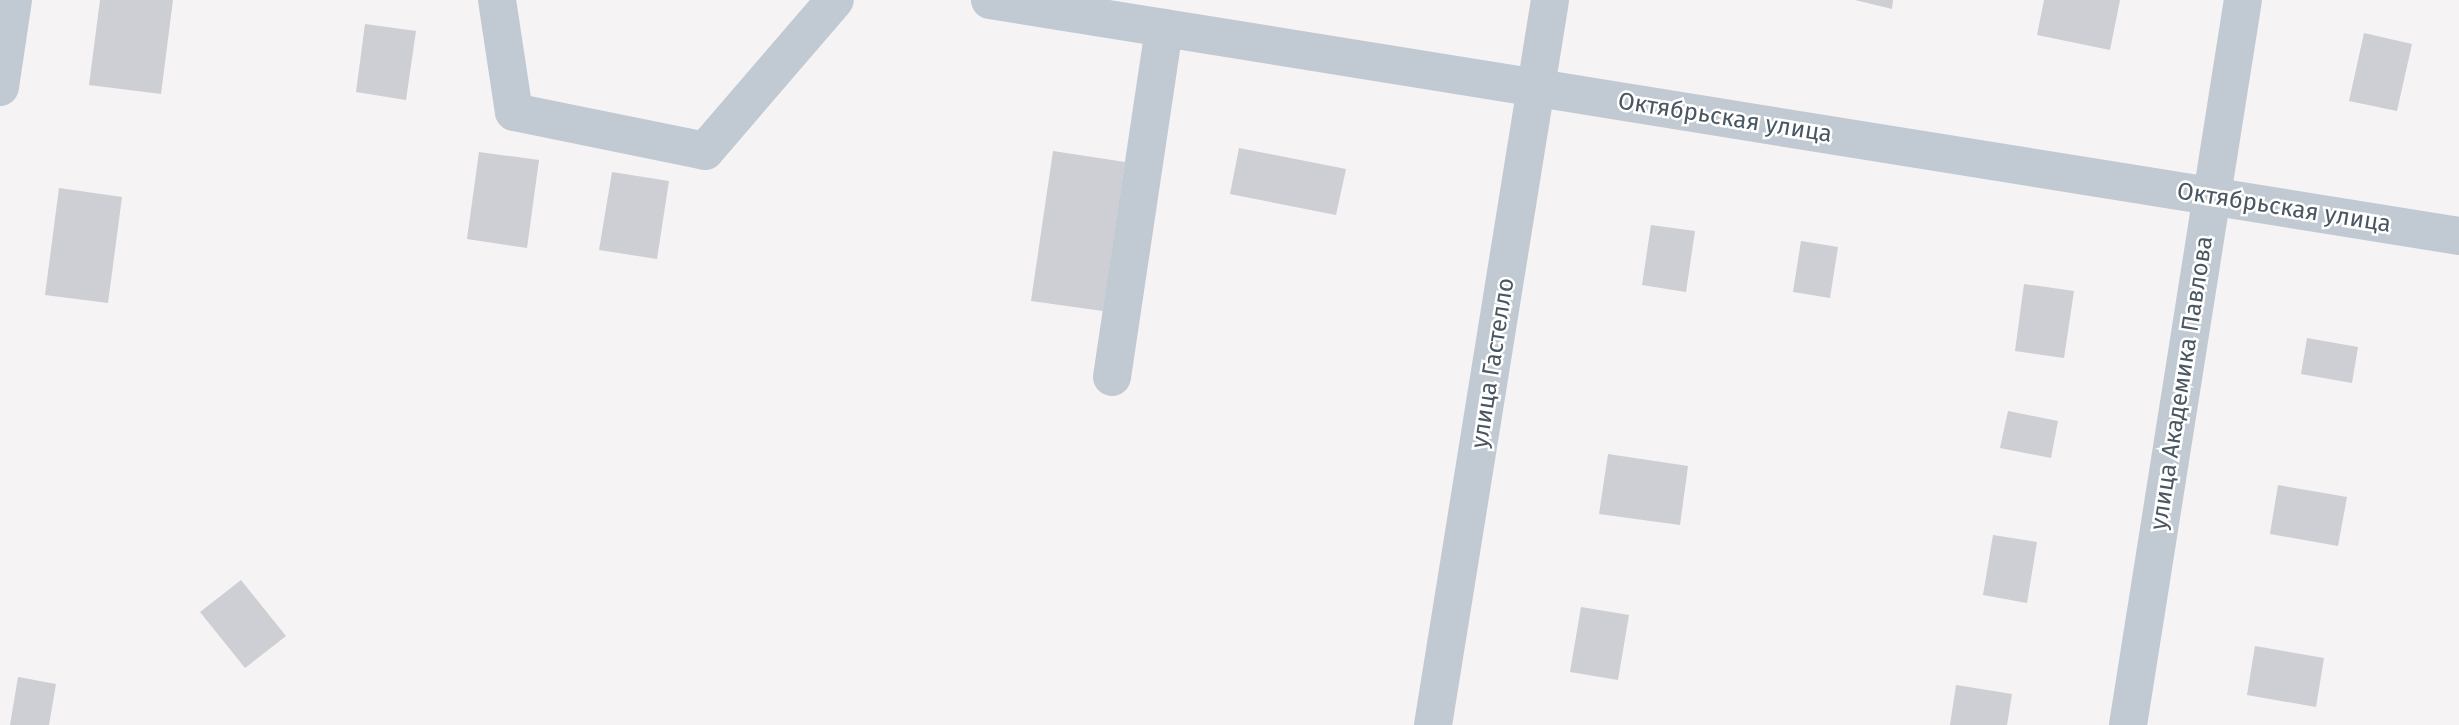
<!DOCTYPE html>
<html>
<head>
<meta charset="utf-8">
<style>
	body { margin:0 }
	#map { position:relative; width:2459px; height:725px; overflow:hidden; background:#f5f3f3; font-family:"Fira Sans",sans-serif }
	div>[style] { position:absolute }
	.building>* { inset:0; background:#cdcfd5 }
	.minor>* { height:38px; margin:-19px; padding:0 19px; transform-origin:19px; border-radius:19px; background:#c1cad2 }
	span { translate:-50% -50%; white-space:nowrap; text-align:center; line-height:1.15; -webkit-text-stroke:5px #fff; paint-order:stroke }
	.street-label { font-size:24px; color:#4a5661 }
</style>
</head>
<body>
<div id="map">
	<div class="building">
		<i style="clip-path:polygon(100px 0,173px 0,161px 94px,89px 85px)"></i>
		<i style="clip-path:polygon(1855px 0,1893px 0,1892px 9px)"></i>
		<i style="clip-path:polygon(2044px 0,2120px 0,2110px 50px,2037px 35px)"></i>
		<i style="clip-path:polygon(365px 24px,416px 31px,406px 100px,356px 92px)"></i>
		<i style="clip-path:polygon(2364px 33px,2412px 44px,2397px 111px,2349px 101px)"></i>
		<i style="clip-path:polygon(1239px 148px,1346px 169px,1336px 215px,1230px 194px)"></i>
		<i style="clip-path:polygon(1053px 151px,1125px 162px,1103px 311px,1031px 301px)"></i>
		<i style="clip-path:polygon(479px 152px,539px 160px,527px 248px,467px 239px)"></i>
		<i style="clip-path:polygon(612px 172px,669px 181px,657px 259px,599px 250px)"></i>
		<i style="clip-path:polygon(59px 188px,122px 197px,108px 303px,45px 295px)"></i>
		<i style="clip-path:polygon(1651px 225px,1695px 231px,1686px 292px,1642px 285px)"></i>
		<i style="clip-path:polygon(1801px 241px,1838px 247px,1830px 298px,1793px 292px)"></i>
		<i style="clip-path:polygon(2024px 284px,2074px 291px,2064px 358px,2015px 351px)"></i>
		<i style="clip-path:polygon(2307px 338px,2358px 347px,2352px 383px,2301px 374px)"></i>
		<i style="clip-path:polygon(2008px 411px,2058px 421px,2051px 458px,2000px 448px)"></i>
		<i style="clip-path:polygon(1608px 454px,1688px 466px,1680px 525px,1599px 514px)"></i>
		<i style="clip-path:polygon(2278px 485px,2347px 497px,2338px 546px,2270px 534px)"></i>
		<i style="clip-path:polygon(1993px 535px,2037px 542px,2027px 603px,1983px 595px)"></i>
		<i style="clip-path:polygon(241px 580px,286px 636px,245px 668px,200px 612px)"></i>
		<i style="clip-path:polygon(1581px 607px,1629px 615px,1618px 680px,1570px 672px)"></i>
		<i style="clip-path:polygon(2255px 646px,2324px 658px,2316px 707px,2247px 695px)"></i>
		<i style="clip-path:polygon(18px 677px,56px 684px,49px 725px,10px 725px)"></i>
		<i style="clip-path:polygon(1956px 685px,2012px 694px,2007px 725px,1950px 725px)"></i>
	</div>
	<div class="minor">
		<i style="left:497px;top:0;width:113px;rotate:81.4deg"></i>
		<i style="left:514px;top:112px;width:195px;rotate:11.5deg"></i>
		<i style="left:705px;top:151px;width:199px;rotate:-49.3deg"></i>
		<i style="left:990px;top:0;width:1488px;rotate:9.13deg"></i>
		<i style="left:0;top:87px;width:88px;rotate:-81.5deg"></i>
		<i style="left:1112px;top:377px;width:353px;rotate:-81.5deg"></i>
		<i style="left:1433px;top:725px;width:734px;rotate:-80.83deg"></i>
		<i style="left:2128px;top:725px;width:734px;rotate:-80.99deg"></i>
	</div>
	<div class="street-label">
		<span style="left:1725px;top:118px;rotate:9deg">Октябрьская улица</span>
		<span style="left:2284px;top:208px;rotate:9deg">Октябрьская улица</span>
		<span style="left:1493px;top:363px;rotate:-81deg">улица Гастелло</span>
		<span style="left:2182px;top:383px;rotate:-81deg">улица Академика Павлова</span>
	</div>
</div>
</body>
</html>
